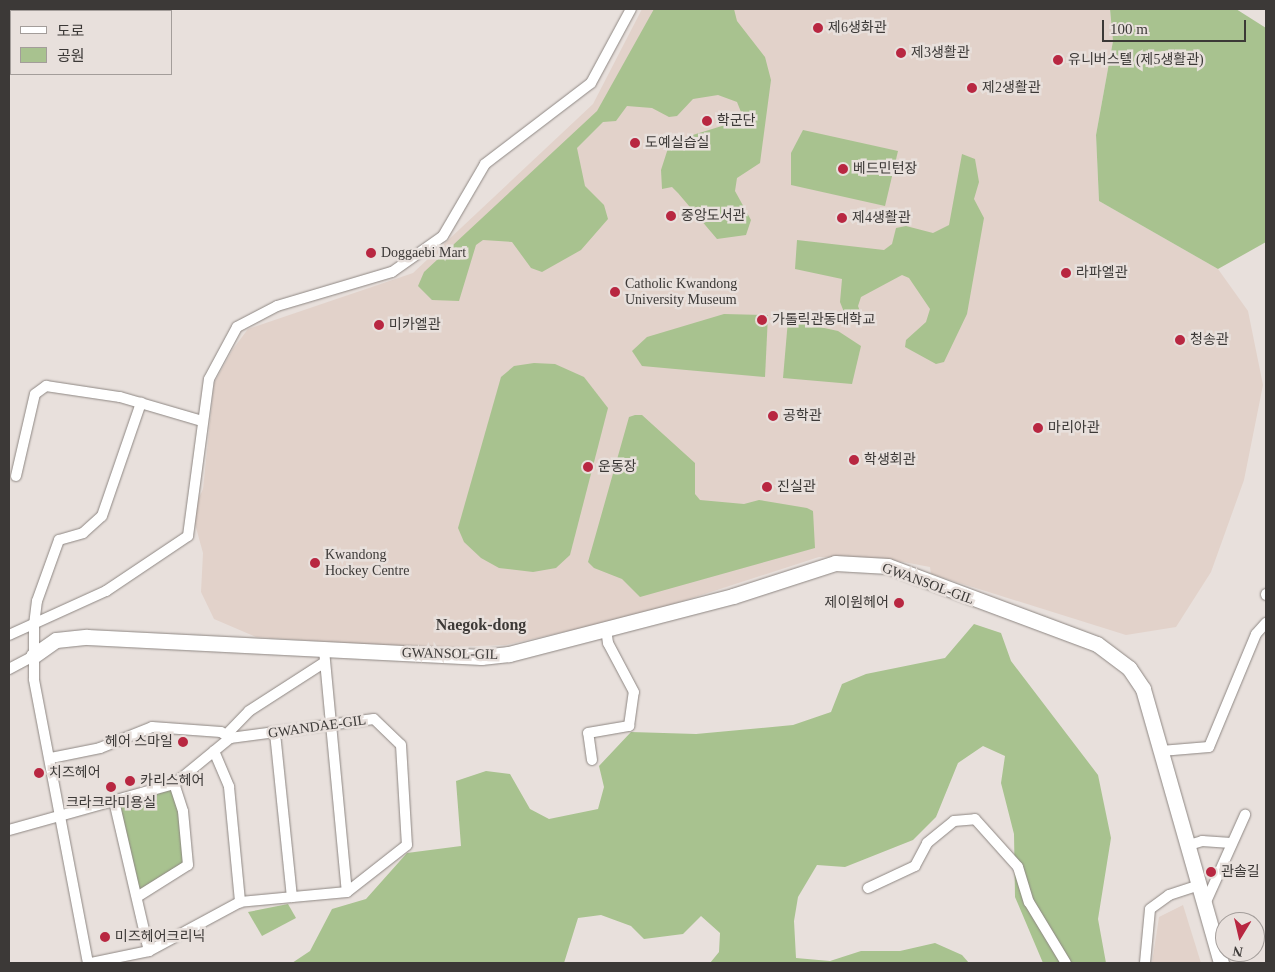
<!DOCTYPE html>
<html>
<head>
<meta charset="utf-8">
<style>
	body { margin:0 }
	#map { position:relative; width:1275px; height:972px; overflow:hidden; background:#e8e0dc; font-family:"Times New Roman","Noto Sans KR",serif }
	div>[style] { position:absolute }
	.built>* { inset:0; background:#e2d2ca }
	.green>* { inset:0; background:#a8c28f }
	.roads { filter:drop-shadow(0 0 1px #8e8783) drop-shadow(0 0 1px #8e8783) }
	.street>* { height:10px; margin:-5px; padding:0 5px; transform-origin:5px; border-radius:5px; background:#fff }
	.secondary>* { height:15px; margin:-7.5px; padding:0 7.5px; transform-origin:7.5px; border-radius:7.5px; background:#fff }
	.dots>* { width:14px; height:14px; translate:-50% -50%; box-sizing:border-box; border:2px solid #e8e0dc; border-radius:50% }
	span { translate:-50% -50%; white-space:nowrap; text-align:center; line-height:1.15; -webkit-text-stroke:5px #e8e0dc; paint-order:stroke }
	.poi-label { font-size:14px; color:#3c3937 }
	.left { translate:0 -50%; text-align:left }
	.right { translate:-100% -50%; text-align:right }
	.street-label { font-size:14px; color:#3c3937 }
	.quarter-label { font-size:16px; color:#3c3937; font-weight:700 }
	.frame { position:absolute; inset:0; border:10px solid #3c3937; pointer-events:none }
	.legend { position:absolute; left:10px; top:10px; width:162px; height:65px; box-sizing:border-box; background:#e8e0dc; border:1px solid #a39d9a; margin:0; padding:6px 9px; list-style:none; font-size:15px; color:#3c3937 }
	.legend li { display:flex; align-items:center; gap:10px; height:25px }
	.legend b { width:25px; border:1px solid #a39d9a }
	.north { position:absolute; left:1215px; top:912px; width:50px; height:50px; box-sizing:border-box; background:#e8e0dc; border:1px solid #a39d9a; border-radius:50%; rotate:189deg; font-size:14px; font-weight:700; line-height:20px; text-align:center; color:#3c3937 }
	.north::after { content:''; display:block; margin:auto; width:18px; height:22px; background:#b82741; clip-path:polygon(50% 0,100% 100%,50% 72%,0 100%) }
	.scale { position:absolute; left:1102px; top:20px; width:144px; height:22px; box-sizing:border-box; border:2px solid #3c3937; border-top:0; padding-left:6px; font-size:15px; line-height:18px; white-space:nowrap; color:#3c3937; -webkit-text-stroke:4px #e8e0dc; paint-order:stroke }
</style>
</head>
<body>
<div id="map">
	<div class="built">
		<i style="clip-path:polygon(642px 9px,1110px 9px,1113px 41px,1096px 135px,1099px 201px,1218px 269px,1248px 311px,1263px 385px,1244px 480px,1211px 572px,1176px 627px,1126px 635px,931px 574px,930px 567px,882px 558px,819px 557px,643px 614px,506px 645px,423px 648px,256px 637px,214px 619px,201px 592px,203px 553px,192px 513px,203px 489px,214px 383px,233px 349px,248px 329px,413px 273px,593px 104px)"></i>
		<i style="clip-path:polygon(1183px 905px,1201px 963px,1152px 963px,1159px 917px)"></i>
	</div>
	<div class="green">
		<i style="clip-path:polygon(654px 9px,734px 9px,737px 21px,765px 57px,771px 80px,760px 163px,737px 178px,735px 191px,751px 220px,746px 235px,717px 239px,678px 193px,672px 187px,662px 189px,661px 170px,670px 142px,738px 121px,741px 112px,737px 102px,718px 95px,693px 99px,677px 116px,669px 117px,652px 108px,627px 106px,616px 121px,603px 122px,577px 148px,585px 186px,604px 205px,608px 219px,581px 250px,542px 272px,531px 268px,512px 242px,483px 240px,476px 245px,459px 301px,432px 300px,418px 286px,424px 272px,597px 111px)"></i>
		<i style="clip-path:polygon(1110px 9px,1236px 9px,1266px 28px,1266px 242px,1218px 269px,1099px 201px,1096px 135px,1113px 41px)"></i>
		<i style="clip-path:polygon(803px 130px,898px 151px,885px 206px,791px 185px,791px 153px)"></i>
		<i style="clip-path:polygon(962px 154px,975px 159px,979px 182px,974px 199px,984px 218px,967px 314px,944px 362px,936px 364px,905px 347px,906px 340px,926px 322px,930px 309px,909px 278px,902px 275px,861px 297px,858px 306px,863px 319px,846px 317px,840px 302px,842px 279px,795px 269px,797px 240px,884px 250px,892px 244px,896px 228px,906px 226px,933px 233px,949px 225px)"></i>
		<i style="clip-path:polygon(724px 314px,768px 315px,765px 377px,642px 366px,632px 351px,647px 337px)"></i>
		<i style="clip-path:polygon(788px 320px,838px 331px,861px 346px,852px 384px,783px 378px)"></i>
		<i style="clip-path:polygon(534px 363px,555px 364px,584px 377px,608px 408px,570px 555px,556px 568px,533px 572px,499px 568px,481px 558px,464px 542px,458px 528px,501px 377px,514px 366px)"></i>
		<i style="clip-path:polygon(635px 415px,642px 415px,695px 463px,695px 494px,700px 500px,744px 504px,759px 500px,807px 508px,813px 511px,815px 548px,640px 597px,622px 579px,594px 568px,588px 562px,629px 417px)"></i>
		<i style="clip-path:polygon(974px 624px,1001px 633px,1011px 661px,1098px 775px,1111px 838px,1098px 919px,1106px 963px,1043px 963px,1015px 897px,1014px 834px,1001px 783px,1005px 756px,983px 746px,958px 763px,936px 817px,913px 840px,845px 867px,817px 865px,798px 897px,794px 921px,796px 958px,830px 961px,861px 951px,900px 951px,935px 943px,962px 955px,969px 963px,710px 963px,719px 952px,720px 933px,701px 916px,683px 934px,644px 939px,631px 926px,601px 915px,578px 918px,564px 963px,292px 963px,310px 951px,332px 909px,366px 899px,407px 853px,461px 846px,456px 781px,486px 771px,510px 774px,530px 809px,549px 819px,598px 809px,604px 787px,599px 766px,631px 732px,696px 734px,793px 725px,831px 712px,842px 684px,866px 674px,945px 658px)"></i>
		<i style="clip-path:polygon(174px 784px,188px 865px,137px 897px,114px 801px)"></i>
		<i style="clip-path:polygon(288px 904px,296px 918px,262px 936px,248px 912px)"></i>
	</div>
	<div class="roads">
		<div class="street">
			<i style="left:16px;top:476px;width:84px;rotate:-77deg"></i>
			<i style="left:35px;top:394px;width:14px;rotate:-36deg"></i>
			<i style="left:46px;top:386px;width:75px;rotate:8.5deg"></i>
			<i style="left:120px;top:397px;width:85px;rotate:16.3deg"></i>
			<i style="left:1266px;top:594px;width:1px;rotate:90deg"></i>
			<i style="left:9px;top:635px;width:107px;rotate:-24.4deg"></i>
			<i style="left:106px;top:591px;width:99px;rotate:-33.9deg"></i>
			<i style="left:188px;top:536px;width:158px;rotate:-82.4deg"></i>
			<i style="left:209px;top:379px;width:59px;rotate:-61.7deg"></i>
			<i style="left:237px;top:327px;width:45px;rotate:-27.7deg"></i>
			<i style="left:277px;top:306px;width:120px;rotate:-16.5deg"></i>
			<i style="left:392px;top:272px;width:62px;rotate:-35.2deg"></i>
			<i style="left:443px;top:236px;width:83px;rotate:-59.7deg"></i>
			<i style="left:485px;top:164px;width:133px;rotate:-37.4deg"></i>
			<i style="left:591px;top:83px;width:84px;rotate:-61.6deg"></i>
			<i style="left:324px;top:650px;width:243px;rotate:84.6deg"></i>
			<i style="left:9px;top:669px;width:27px;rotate:-28deg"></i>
			<i style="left:275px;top:733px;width:165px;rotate:84.1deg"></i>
			<i style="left:226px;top:735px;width:33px;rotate:-46deg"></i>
			<i style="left:249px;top:711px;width:90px;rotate:-32.8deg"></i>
			<i style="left:214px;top:751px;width:39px;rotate:67deg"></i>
			<i style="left:229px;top:787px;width:116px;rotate:84.5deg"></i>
			<i style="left:1161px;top:751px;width:48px;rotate:-4.8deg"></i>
			<i style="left:1209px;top:747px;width:122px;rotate:-67.4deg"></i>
			<i style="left:1256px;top:634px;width:15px;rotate:-48deg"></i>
			<i style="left:51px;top:758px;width:50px;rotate:-11.5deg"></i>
			<i style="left:100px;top:748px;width:56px;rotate:-22deg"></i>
			<i style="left:152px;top:727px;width:69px;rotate:4.1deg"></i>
			<i style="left:221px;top:732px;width:11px;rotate:34deg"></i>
			<i style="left:592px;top:760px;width:27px;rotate:-98deg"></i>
			<i style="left:588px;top:733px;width:42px;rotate:-9.7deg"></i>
			<i style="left:629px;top:726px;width:34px;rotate:-82deg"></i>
			<i style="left:634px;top:692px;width:55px;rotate:-118deg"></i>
			<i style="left:608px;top:643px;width:15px;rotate:-98deg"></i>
			<i style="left:114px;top:801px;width:154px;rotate:76.9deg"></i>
			<i style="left:9px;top:830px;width:171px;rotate:-15.6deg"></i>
			<i style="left:174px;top:784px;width:72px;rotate:-39.4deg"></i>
			<i style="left:230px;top:738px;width:145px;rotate:-7.5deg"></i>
			<i style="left:374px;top:719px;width:37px;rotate:44deg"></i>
			<i style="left:401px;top:745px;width:100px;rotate:86.6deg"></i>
			<i style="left:407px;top:845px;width:76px;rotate:141.9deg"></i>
			<i style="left:347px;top:892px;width:107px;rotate:174.7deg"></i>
			<i style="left:240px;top:902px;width:103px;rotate:151.7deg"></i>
			<i style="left:149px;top:951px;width:59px;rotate:168.3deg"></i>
			<i style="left:1189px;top:845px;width:14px;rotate:-17deg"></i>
			<i style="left:1202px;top:841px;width:29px;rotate:4deg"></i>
			<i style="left:868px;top:888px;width:52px;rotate:-25.1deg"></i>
			<i style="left:915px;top:866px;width:26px;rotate:-62deg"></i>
			<i style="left:927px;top:843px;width:35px;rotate:-39deg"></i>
			<i style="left:954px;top:821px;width:21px;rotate:-5deg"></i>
			<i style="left:975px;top:819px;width:64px;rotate:48.1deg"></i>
			<i style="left:1018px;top:867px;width:37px;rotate:73deg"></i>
			<i style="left:1029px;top:902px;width:71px;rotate:58.8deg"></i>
			<i style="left:137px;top:897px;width:60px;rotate:-32.1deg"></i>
			<i style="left:188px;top:865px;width:54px;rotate:-95.3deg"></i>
			<i style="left:183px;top:811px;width:28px;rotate:-108deg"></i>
			<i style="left:1205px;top:904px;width:98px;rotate:-65.8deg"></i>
			<i style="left:88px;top:963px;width:289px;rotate:-100.8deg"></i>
			<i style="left:34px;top:679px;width:54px;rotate:-90deg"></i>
			<i style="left:34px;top:625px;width:24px;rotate:-83deg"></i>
			<i style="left:37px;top:601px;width:65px;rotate:-70.2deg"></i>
			<i style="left:59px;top:540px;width:25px;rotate:-16deg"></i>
			<i style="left:83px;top:533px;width:25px;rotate:-42deg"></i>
			<i style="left:102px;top:516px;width:120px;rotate:-71deg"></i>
			<i style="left:1145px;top:963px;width:54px;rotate:-84.7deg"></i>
			<i style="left:1150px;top:909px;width:24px;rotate:-36deg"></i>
			<i style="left:1169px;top:895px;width:32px;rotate:-18deg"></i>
		</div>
		<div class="secondary">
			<i style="left:9px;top:22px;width:4px;rotate:-63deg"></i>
			<i style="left:33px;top:656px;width:28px;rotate:-35deg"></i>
			<i style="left:56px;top:640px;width:31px;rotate:-6deg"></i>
			<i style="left:87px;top:637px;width:395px;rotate:2.9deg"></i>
			<i style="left:481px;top:657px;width:28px;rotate:-6deg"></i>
			<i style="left:509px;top:654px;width:231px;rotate:-14.5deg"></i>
			<i style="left:733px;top:596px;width:107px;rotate:-17.9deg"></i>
			<i style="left:835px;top:563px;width:53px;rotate:3.2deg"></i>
			<i style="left:888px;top:566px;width:223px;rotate:20.5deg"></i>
			<i style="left:1097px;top:644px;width:40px;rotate:37deg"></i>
			<i style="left:1129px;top:668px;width:25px;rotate:56deg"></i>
			<i style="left:1143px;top:689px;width:285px;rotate:74.1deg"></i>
		</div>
	</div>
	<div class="dots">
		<i style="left:818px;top:28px;background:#b82741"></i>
		<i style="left:901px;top:53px;background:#b82741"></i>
		<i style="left:1058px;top:60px;background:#b82741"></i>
		<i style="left:972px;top:88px;background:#b82741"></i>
		<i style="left:707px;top:121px;background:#b82741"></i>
		<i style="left:635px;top:143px;background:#b82741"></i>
		<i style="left:843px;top:169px;background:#b82741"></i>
		<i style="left:671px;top:216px;background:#b82741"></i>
		<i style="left:842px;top:218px;background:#b82741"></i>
		<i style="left:371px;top:253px;background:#b82741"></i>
		<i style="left:1066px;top:273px;background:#b82741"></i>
		<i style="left:615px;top:292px;background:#b82741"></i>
		<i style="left:762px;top:320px;background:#b82741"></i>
		<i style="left:379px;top:325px;background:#b82741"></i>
		<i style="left:1180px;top:340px;background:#b82741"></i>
		<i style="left:773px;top:416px;background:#b82741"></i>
		<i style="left:1038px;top:428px;background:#b82741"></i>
		<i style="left:854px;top:460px;background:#b82741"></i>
		<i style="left:588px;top:467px;background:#b82741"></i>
		<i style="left:767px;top:487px;background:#b82741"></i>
		<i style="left:315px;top:563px;background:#b82741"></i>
		<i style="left:899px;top:603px;background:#b82741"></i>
		<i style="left:183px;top:742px;background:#b82741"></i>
		<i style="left:39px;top:773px;background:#b82741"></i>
		<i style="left:130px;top:781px;background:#b82741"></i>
		<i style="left:111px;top:787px;background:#b82741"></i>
		<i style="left:1211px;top:872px;background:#b82741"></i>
		<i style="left:105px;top:937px;background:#b82741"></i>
	</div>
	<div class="poi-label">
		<span class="left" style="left:828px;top:28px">제6생화관</span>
		<span class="left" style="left:911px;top:53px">제3생활관</span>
		<span class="left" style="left:1068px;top:60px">유니버스텔 (제5생활관)</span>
		<span class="left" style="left:982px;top:88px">제2생활관</span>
		<span class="left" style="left:717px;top:121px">학군단</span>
		<span class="left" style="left:645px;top:143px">도예실습실</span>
		<span class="left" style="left:853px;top:169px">베드민턴장</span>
		<span class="left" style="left:681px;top:216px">중앙도서관</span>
		<span class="left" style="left:852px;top:218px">제4생활관</span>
		<span class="left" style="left:381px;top:253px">Doggaebi Mart</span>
		<span class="left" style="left:1076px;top:273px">라파엘관</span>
		<span class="left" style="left:625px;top:292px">Catholic Kwandong<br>University Museum</span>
		<span class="left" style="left:772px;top:320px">가톨릭관동대학교</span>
		<span class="left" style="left:389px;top:325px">미카엘관</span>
		<span class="left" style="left:1190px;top:340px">청송관</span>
		<span class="left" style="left:783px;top:416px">공학관</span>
		<span class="left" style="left:1048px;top:428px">마리아관</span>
		<span class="left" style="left:864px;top:460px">학생회관</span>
		<span class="left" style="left:598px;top:467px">운동장</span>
		<span class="left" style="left:777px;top:487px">진실관</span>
		<span class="left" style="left:325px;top:563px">Kwandong<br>Hockey Centre</span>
		<span class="right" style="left:889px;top:603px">제이원헤어</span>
		<span class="right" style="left:173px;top:742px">헤어 스마일</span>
		<span class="left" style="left:49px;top:773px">치즈헤어</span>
		<span class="left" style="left:140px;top:781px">카리스헤어</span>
		<span style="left:111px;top:803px">크라크라미용실</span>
		<span class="left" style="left:1221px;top:872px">관솔길</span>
		<span class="left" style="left:115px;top:937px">미즈헤어크리닉</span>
	</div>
	<div class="street-label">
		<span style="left:928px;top:584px;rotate:20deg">GWANSOL-GIL</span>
		<span style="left:450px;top:654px;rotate:1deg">GWANSOL-GIL</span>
		<span style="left:317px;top:727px;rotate:-8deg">GWANDAE-GIL</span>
	</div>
	<div class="quarter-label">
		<span style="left:481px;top:625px">Naegok-dong</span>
	</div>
	<div class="frame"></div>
	<ul class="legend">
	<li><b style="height:6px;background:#fff"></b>도로</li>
	<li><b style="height:14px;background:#a8c28f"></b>공원</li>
	</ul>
	<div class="north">N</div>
	<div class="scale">100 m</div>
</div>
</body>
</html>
